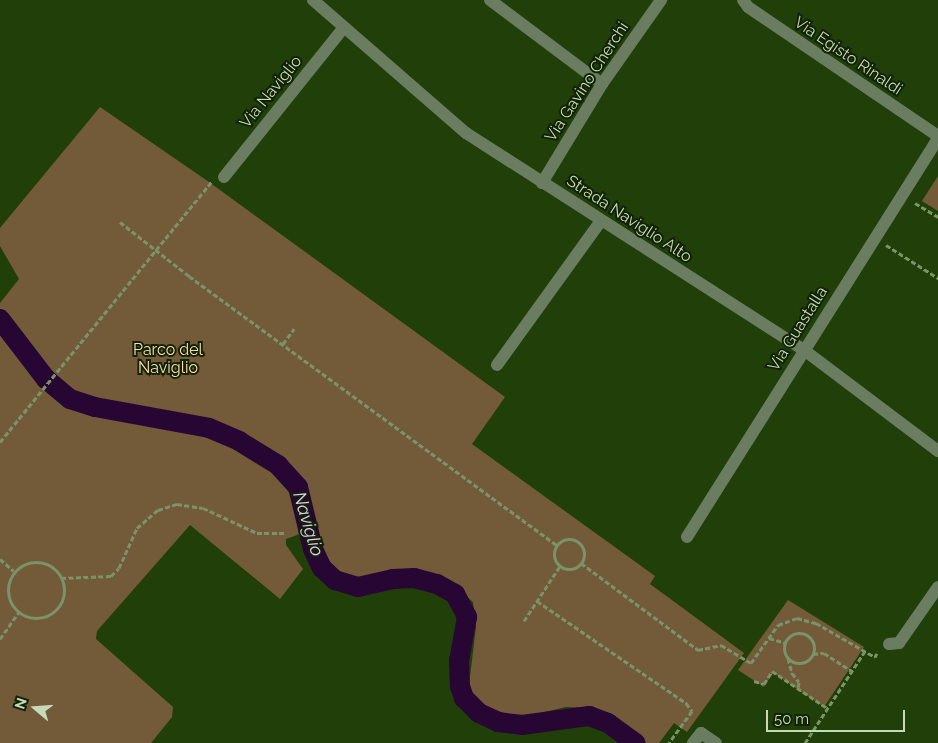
<!DOCTYPE html>
<html>
<head>
<meta charset="utf-8">
<style>
	body { margin:0 }
	#map { position:relative; width:938px; height:743px; overflow:hidden; background:#213f09; font-family:Raleway,sans-serif }
	div>[style] { position:absolute }
	.green>* { inset:0; background:#735b39 }
	.canal>* { height:20px; margin:-10px; padding:0 10px; transform-origin:10px; border-radius:10px; background:#270634 }
	.path>* { height:3px; margin-top:-1.5px; transform-origin:0; background:repeating-linear-gradient(90deg,#7a9367 0 5px,transparent 0 7.5px) }
	.path>.ring { margin:-1.5px; padding:0; box-sizing:content-box; background:none; border:3px solid #7a9367; border-radius:50% }
	.minor>* { height:12px; margin:-6px; padding:0 6px; transform-origin:6px; border-radius:6px; background:#6b7d60 }
	span { translate:-50% -50%; white-space:nowrap; text-align:center; line-height:1.15; -webkit-text-stroke:4px #122206; paint-order:stroke }
	.street-label { font-size:16px; color:#c5dbb8 }
	.park-label { font-size:16px; color:#fedbae }
	.water-label { font-size:18px; color:#e7c8f6; font-style:italic }
	.north { position:absolute; left:10px; top:683px; width:50px; height:50px; -webkit-text-stroke:4px #122206; paint-order:stroke; rotate:288deg; font-size:14px; font-weight:700; line-height:20px; text-align:center; color:#c5dbb8 }
	.north::after { content:''; display:block; margin:auto; width:18px; height:22px; background:#c5dbb8; clip-path:polygon(50% 0,100% 100%,50% 72%,0 100%) }
	.scale { position:absolute; left:766px; top:710px; width:139px; height:22px; box-sizing:border-box; border:2px solid #c5dbb8; border-top:0; padding-left:6px; font-size:15px; line-height:18px; white-space:nowrap; color:#c5dbb8; -webkit-text-stroke:4px #122206; paint-order:stroke }
</style>
</head>
<body>
<div id="map">
	<div class="green">
		<i style="clip-path:polygon(100px 107px,209px 182px,505px 397px,472px 444px,655px 576px,650px 584px,744px 653px,687px 732px,674px 723px,659px 743px,643px 743px,618px 721px,592px 708px,566px 707px,519px 718px,493px 712px,473px 696px,469px 685px,476px 627px,473px 602px,447px 579px,411px 570px,360px 578px,338px 575px,323px 561px,314px 529px,286px 539px,286px 545px,303px 569px,280px 599px,190px 525px,97px 631px,96px 639px,173px 707px,172px 717px,151px 743px,0 743px,0 303px,19px 279px,0 246px,0 228px)"></i>
		<i style="clip-path:polygon(938px 176px,938px 211px,922px 201px)"></i>
		<i style="clip-path:polygon(788px 600px,864px 647px,824px 707px,773px 673px,764px 687px,738px 670px)"></i>
	</div>
	<div class="canal">
		<i style="left:0;top:319px;width:76px;rotate:52.5deg"></i>
		<i style="left:46px;top:379px;width:31px;rotate:40deg"></i>
		<i style="left:70px;top:399px;width:26px;rotate:18deg"></i>
		<i style="left:95px;top:407px;width:116px;rotate:10.4deg"></i>
		<i style="left:209px;top:428px;width:33px;rotate:23deg"></i>
		<i style="left:239px;top:441px;width:46px;rotate:31.6deg"></i>
		<i style="left:278px;top:465px;width:30px;rotate:48deg"></i>
		<i style="left:298px;top:487px;width:64px;rotate:76.4deg"></i>
		<i style="left:313px;top:549px;width:21px;rotate:65deg"></i>
		<i style="left:322px;top:568px;width:18px;rotate:43deg"></i>
		<i style="left:335px;top:580px;width:24px;rotate:17deg"></i>
		<i style="left:358px;top:587px;width:36px;rotate:-13deg"></i>
		<i style="left:393px;top:579px;width:21px;rotate:-3deg"></i>
		<i style="left:414px;top:578px;width:24px;rotate:15deg"></i>
		<i style="left:437px;top:584px;width:21px;rotate:29deg"></i>
		<i style="left:455px;top:594px;width:26px;rotate:62deg"></i>
		<i style="left:467px;top:617px;width:45px;rotate:100.3deg"></i>
		<i style="left:459px;top:661px;width:25px;rotate:88deg"></i>
		<i style="left:460px;top:686px;width:13px;rotate:72deg"></i>
		<i style="left:464px;top:698px;width:21px;rotate:45deg"></i>
		<i style="left:479px;top:713px;width:21px;rotate:25deg"></i>
		<i style="left:498px;top:722px;width:24px;rotate:7deg"></i>
		<i style="left:522px;top:725px;width:68px;rotate:-7.7deg"></i>
		<i style="left:589px;top:716px;width:20px;rotate:20deg"></i>
		<i style="left:608px;top:723px;width:34px;rotate:36deg"></i>
	</div>
	<div class="path">
		<i style="left:915px;top:203px;width:27px;rotate:31deg"></i>
		<i style="left:120px;top:222px;width:88px;rotate:38deg"></i>
		<i style="left:189px;top:276px;width:456px;rotate:36.2deg"></i>
		<i style="left:886px;top:245px;width:62px;rotate:32.4deg"></i>
		<i style="left:283px;top:344px;width:19px;rotate:-54deg"></i>
		<i style="left:0;top:442px;width:336px;rotate:-50.9deg"></i>
		<i class="ring" style="left:554px;top:539px;width:27px;height:27px"></i>
		<i style="left:0;top:559px;width:18px;rotate:41deg"></i>
		<i class="ring" style="left:8px;top:562px;width:53px;height:53px"></i>
		<i style="left:581px;top:563px;width:146px;rotate:36.6deg"></i>
		<i style="left:698px;top:650px;width:24px;rotate:-12deg"></i>
		<i style="left:721px;top:645px;width:35px;rotate:31deg"></i>
		<i style="left:751px;top:663px;width:47px;rotate:-54.6deg"></i>
		<i style="left:778px;top:625px;width:20px;rotate:-20deg"></i>
		<i style="left:797px;top:618px;width:20px;rotate:15deg"></i>
		<i style="left:816px;top:623px;width:68px;rotate:30deg"></i>
		<i style="left:875px;top:657px;width:4px;rotate:-63deg"></i>
		<i style="left:61px;top:578px;width:50px;rotate:-2.3deg"></i>
		<i style="left:111px;top:576px;width:11px;rotate:-45deg"></i>
		<i style="left:119px;top:568px;width:44px;rotate:-65.8deg"></i>
		<i style="left:137px;top:528px;width:28px;rotate:-41deg"></i>
		<i style="left:158px;top:510px;width:20px;rotate:-18deg"></i>
		<i style="left:177px;top:504px;width:26px;rotate:9deg"></i>
		<i style="left:203px;top:508px;width:60px;rotate:24.8deg"></i>
		<i style="left:257px;top:533px;width:28px"></i>
		<i style="left:537px;top:601px;width:181px;rotate:34.4deg"></i>
		<i style="left:686px;top:703px;width:10px;rotate:53deg"></i>
		<i style="left:692px;top:711px;width:39px;rotate:126deg"></i>
		<i style="left:524px;top:621px;width:66px;rotate:-56.8deg"></i>
		<i class="ring" style="left:784px;top:633px;width:27px;height:27px"></i>
		<i style="left:769px;top:638px;width:18px;rotate:16deg"></i>
		<i style="left:0;top:639px;width:33px;rotate:-55deg"></i>
		<i style="left:813px;top:654px;width:11px;rotate:-5deg"></i>
		<i style="left:824px;top:653px;width:33px;rotate:33deg"></i>
		<i style="left:788px;top:658px;width:16px;rotate:75deg"></i>
		<i style="left:792px;top:673px;width:11px;rotate:52deg"></i>
		<i style="left:799px;top:682px;width:6px;rotate:99deg"></i>
		<i style="left:754px;top:681px;width:10px;rotate:17deg"></i>
		<i style="left:764px;top:684px;width:15px;rotate:-58deg"></i>
		<i style="left:772px;top:671px;width:66px;rotate:33.9deg"></i>
		<i style="left:805px;top:743px;width:110px;rotate:-56.9deg"></i>
	</div>
	<div class="minor">
		<i style="left:313px;top:0;width:203px;rotate:41deg"></i>
		<i style="left:466px;top:133px;width:402px;rotate:32.7deg"></i>
		<i style="left:804px;top:350px;width:168px;rotate:37deg"></i>
		<i style="left:490px;top:0;width:140px;rotate:36.9deg"></i>
		<i style="left:743px;top:0;width:9px;rotate:54deg"></i>
		<i style="left:748px;top:7px;width:230px;rotate:34.2deg"></i>
		<i style="left:224px;top:177px;width:192px;rotate:-51.3deg"></i>
		<i style="left:542px;top:183px;width:116px;rotate:-58.8deg"></i>
		<i style="left:602px;top:84px;width:103px;rotate:-54.9deg"></i>
		<i style="left:497px;top:365px;width:178px;rotate:-54.2deg"></i>
		<i style="left:687px;top:537px;width:471px;rotate:-57.8deg"></i>
		<i style="left:889px;top:644px;width:10px;rotate:-6deg"></i>
		<i style="left:899px;top:643px;width:68px;rotate:-55.1deg"></i>
		<i style="left:693px;top:743px;width:13px;rotate:-51deg"></i>
		<i style="left:701px;top:733px;width:18px;rotate:34deg"></i>
	</div>
	<div class="street-label">
		<span style="left:848px;top:56px;rotate:34deg">Via Egisto Rinaldi</span>
		<span style="left:587px;top:82px;rotate:-57deg">Via Gavino Cherchi</span>
		<span style="left:271px;top:92px;rotate:-51deg">Via Naviglio</span>
		<span style="left:629px;top:219px;rotate:33deg">Strada Naviglio Alto</span>
		<span style="left:798px;top:329px;rotate:-58deg">Via Guastalla</span>
	</div>
	<div class="park-label">
		<span style="left:168px;top:359px">Parco del<br>Naviglio</span>
	</div>
	<div class="water-label">
		<span style="left:308px;top:524px;rotate:73deg">Naviglio</span>
	</div>
	<div class="north">N</div>
	<div class="scale">50 m</div>
</div>
</body>
</html>
